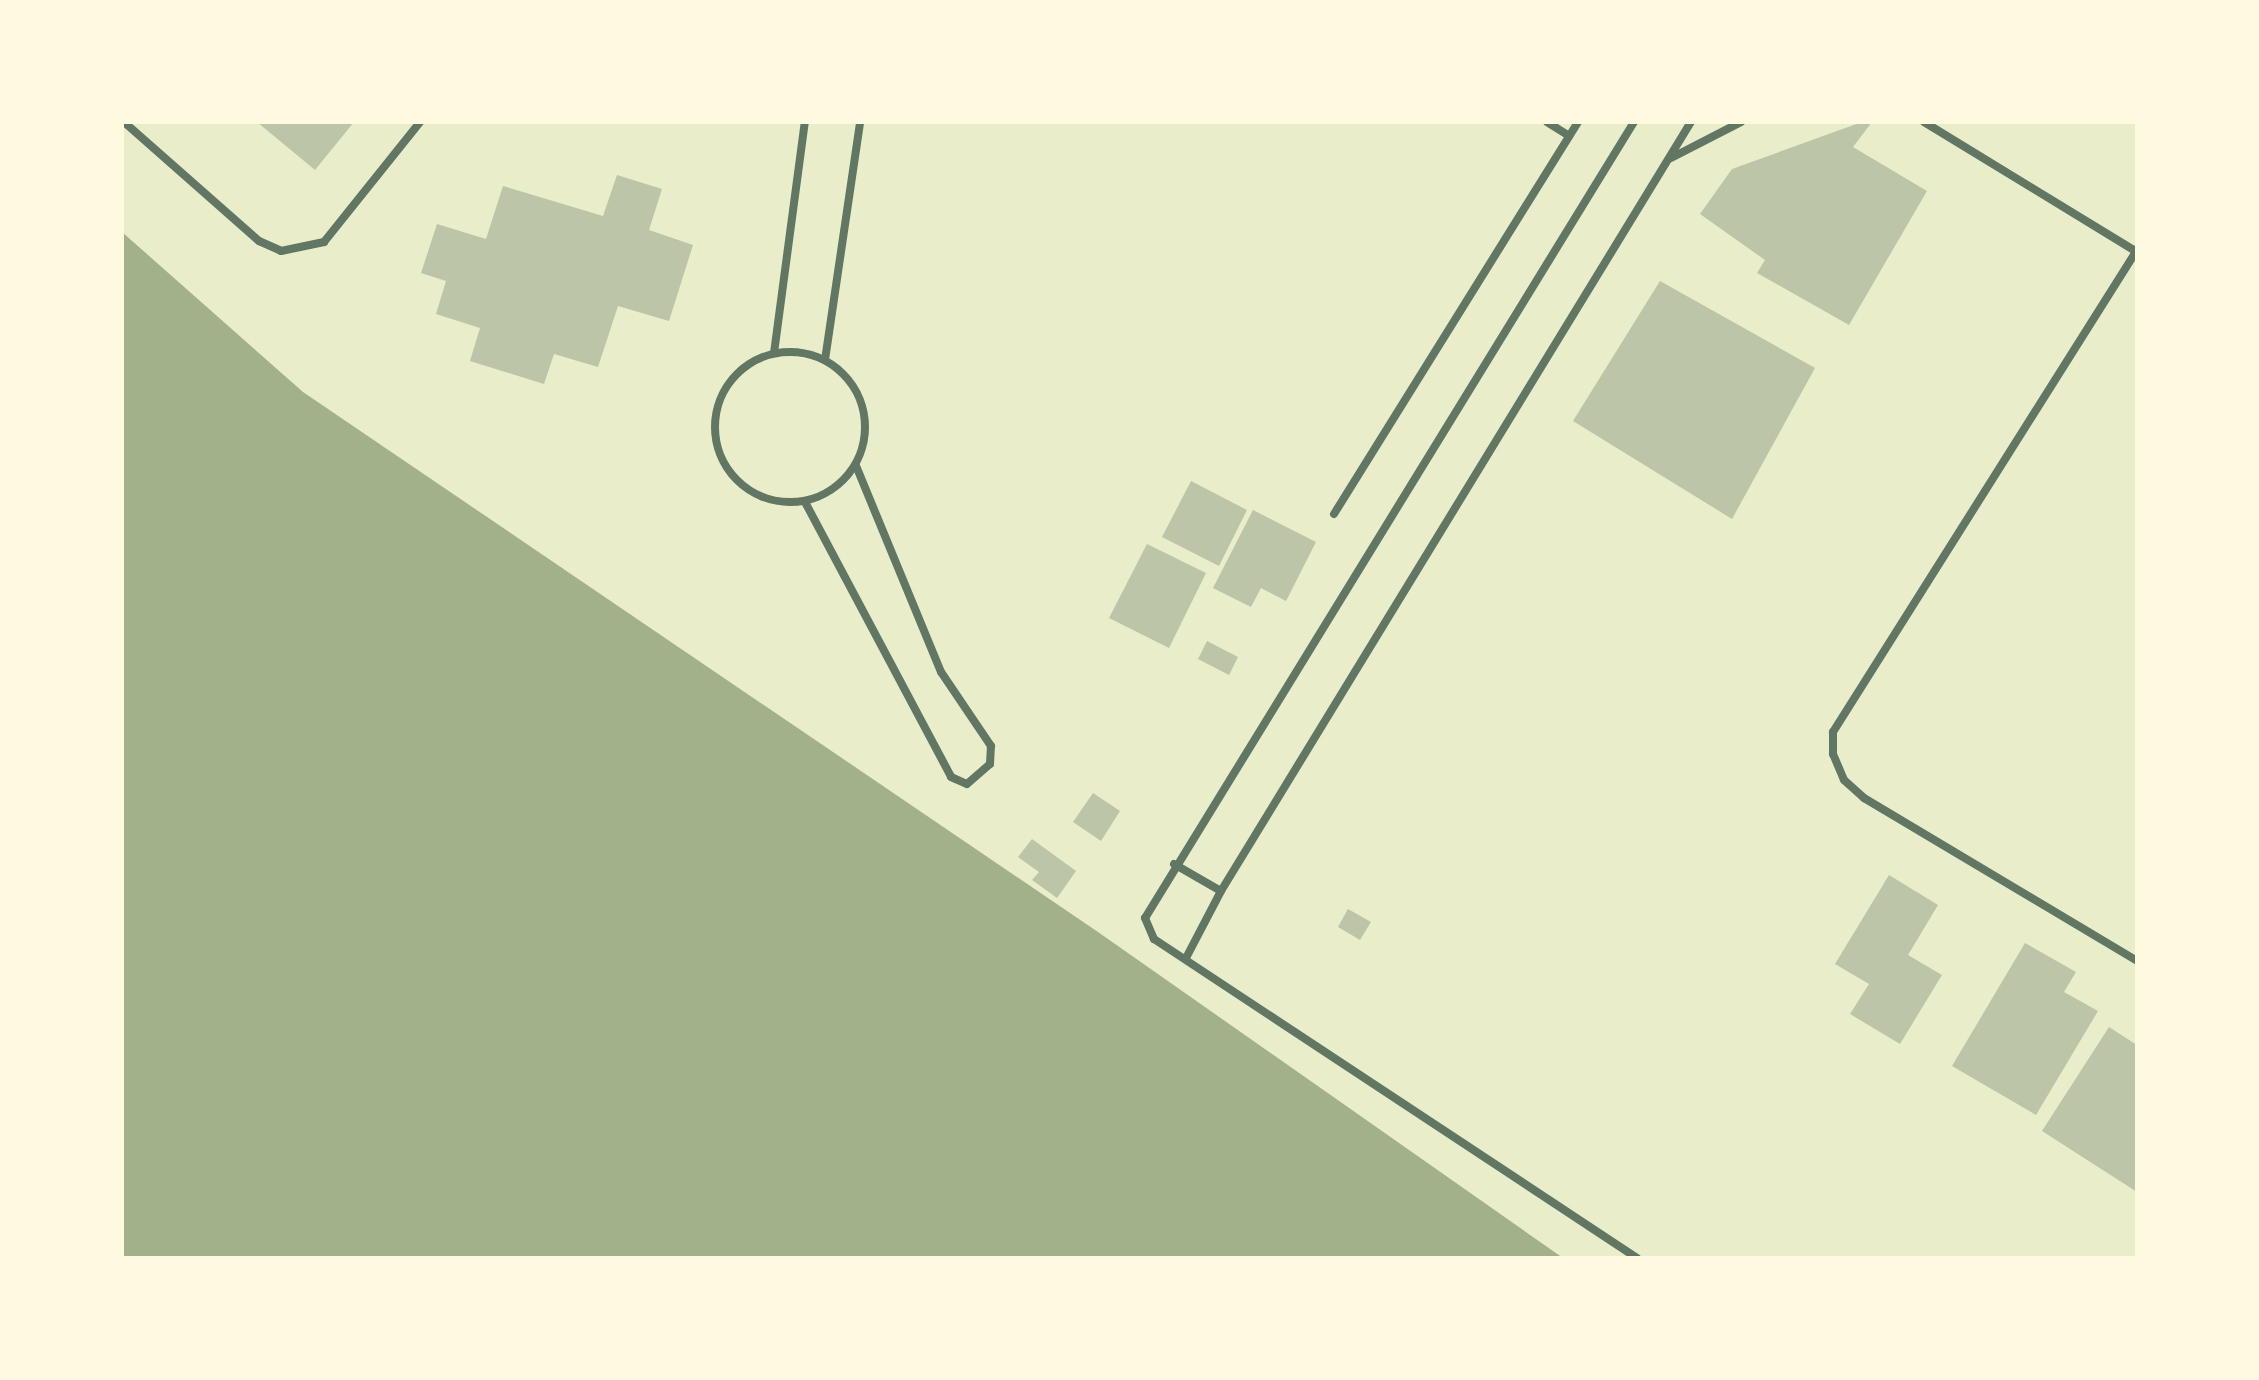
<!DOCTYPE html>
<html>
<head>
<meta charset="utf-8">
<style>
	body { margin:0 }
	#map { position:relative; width:2259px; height:1380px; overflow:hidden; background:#e9edc9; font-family:Rubik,sans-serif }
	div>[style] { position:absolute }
	.water>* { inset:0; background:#a3b18a }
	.building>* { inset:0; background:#bcc5a7 }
	.minor>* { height:8px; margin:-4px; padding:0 4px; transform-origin:4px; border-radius:4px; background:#617663 }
	.minor>.ring { margin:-4px; padding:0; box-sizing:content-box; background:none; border:8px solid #617663; border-radius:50% }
	span { translate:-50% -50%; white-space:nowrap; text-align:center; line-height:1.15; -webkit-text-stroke:6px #fefae0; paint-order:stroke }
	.frame { position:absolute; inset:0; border:124px solid #fefae0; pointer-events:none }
</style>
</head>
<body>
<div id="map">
	<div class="water">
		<i style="clip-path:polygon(122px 232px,303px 392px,1098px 932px,1563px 1258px,122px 1258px)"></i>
	</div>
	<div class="building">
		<i style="clip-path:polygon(257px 122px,354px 122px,315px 170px)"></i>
		<i style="clip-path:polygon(1862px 122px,1872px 122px,1853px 147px,1927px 191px,1849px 325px,1757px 273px,1765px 260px,1700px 214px,1732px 169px)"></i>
		<i style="clip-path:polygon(617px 175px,662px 189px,649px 230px,693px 245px,669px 321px,618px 306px,598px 367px,554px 354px,544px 384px,470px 361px,480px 328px,436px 314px,446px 281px,421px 273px,437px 224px,486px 239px,503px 186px,603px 216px)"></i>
		<i style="clip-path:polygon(1660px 281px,1815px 368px,1732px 519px,1573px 421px)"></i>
		<i style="clip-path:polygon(1191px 481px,1247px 510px,1219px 566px,1162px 537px)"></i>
		<i style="clip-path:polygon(1253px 510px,1316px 542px,1286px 601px,1261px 588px,1251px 607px,1213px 588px)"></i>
		<i style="clip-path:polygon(1147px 544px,1206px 573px,1169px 648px,1109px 618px)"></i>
		<i style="clip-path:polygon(1207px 641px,1238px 657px,1229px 675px,1198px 659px)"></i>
		<i style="clip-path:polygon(1093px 793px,1120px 811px,1101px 841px,1073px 822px)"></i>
		<i style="clip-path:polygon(1032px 839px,1076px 871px,1057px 898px,1032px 880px,1039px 872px,1018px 857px)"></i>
		<i style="clip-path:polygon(1889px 875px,1938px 905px,1908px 955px,1942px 975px,1900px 1044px,1850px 1014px,1869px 984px,1835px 964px)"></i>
		<i style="clip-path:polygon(1348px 909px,1371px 922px,1360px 940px,1338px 927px)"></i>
		<i style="clip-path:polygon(2025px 943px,2076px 972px,2064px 992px,2098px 1011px,2036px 1115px,1952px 1066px)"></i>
		<i style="clip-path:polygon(2109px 1027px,2137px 1045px,2137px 1192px,2042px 1131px)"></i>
	</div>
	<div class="minor">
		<i style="left:124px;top:122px;width:180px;rotate:41.4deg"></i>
		<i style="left:259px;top:241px;width:24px;rotate:24deg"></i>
		<i style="left:281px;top:251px;width:44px;rotate:-11.8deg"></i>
		<i style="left:324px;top:242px;width:154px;rotate:-51.3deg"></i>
		<i style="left:1547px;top:122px;width:26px;rotate:32deg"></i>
		<i style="left:1634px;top:122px;width:934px;rotate:121.56deg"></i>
		<i style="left:1145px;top:918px;width:23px;rotate:67deg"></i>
		<i style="left:1154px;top:939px;width:579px;rotate:33.44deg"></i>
		<i style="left:1924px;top:122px;width:250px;rotate:31.4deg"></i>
		<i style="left:1671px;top:158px;width:79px;rotate:-27.2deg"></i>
		<i style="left:2137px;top:250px;width:570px;rotate:122.24deg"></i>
		<i style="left:1833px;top:732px;width:22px;rotate:90deg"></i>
		<i style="left:1833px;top:754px;width:28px;rotate:67deg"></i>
		<i style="left:1844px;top:780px;width:27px;rotate:42deg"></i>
		<i style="left:1864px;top:798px;width:318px;rotate:30.8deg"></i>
		<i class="ring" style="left:715px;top:352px;width:142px;height:142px"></i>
		<i style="left:774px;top:353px;width:233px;rotate:-82.4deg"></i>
		<i style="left:825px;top:360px;width:241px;rotate:-81.6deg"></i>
		<i style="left:805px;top:502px;width:311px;rotate:62deg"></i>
		<i style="left:951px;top:777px;width:17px;rotate:24deg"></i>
		<i style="left:967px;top:784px;width:30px;rotate:-41deg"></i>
		<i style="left:990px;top:764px;width:18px;rotate:-87deg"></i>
		<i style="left:991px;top:746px;width:89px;rotate:-124deg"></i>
		<i style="left:941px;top:672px;width:223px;rotate:-112.4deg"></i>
		<i style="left:1334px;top:514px;width:462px;rotate:-58.1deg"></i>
		<i style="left:1174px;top:864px;width:54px;rotate:29.9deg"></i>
		<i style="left:1186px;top:958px;width:76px;rotate:-62.4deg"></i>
		<i style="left:1221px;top:891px;width:901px;rotate:-58.57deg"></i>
	</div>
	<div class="frame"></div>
</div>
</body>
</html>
